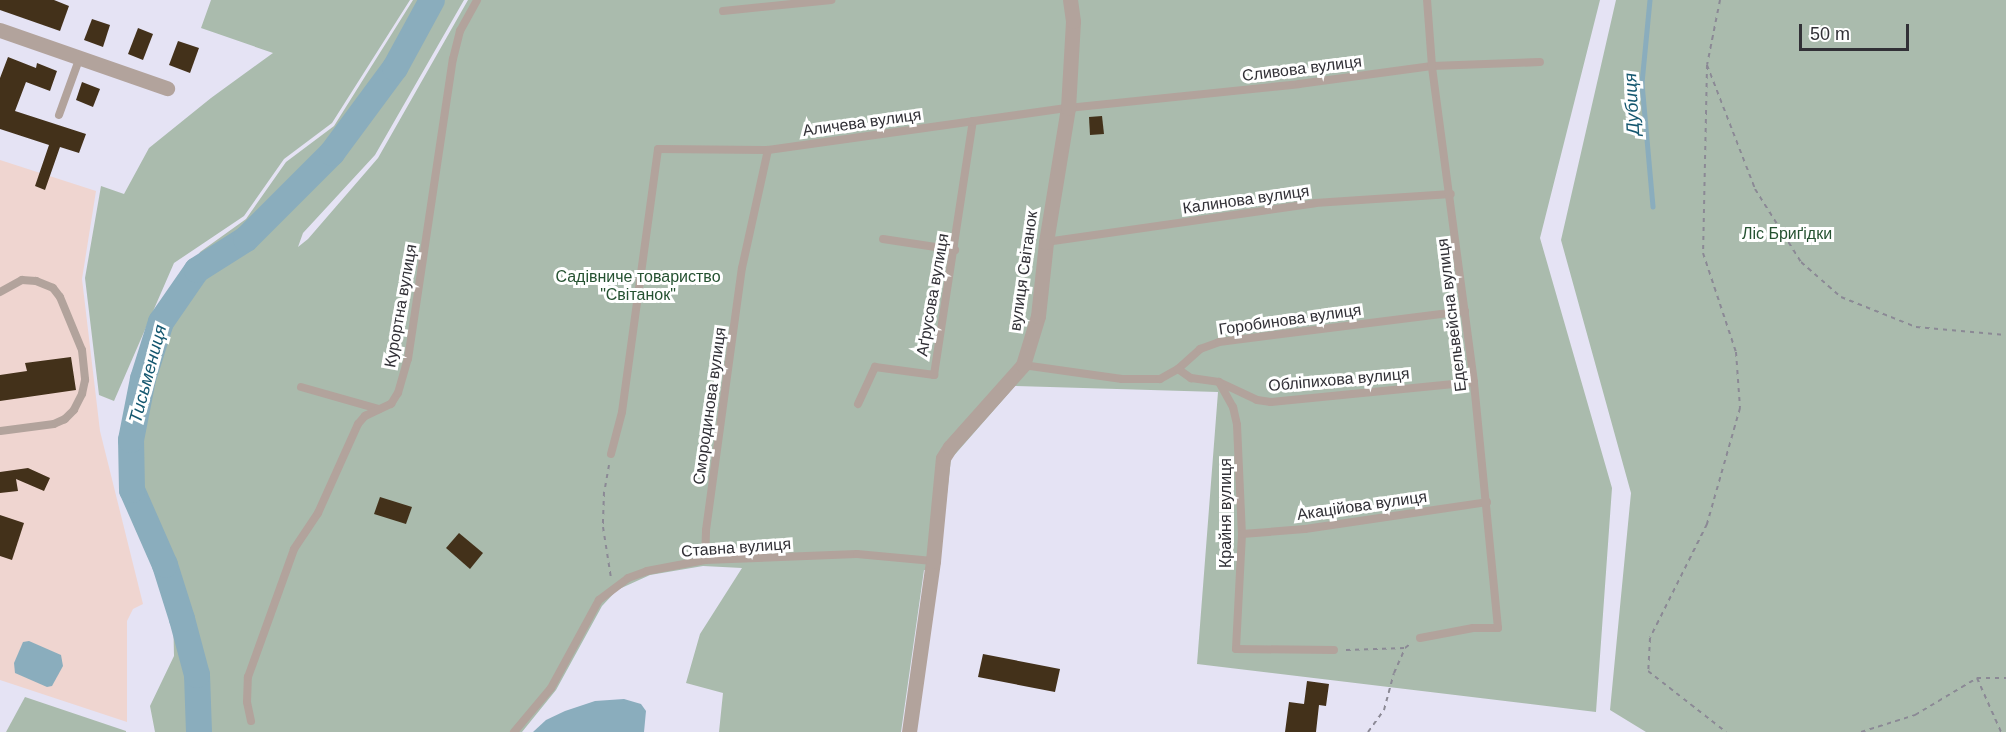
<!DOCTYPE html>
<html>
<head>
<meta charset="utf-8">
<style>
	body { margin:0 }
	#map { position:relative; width:2006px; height:732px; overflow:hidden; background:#e5e3f4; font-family:Arial,sans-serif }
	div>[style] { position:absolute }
	.industrial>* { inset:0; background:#efd5d0 }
	.green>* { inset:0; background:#aabbad }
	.water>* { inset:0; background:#8aadbd }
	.stream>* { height:4.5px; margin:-2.25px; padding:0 2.25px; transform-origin:2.25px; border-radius:2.25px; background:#8aadbd }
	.river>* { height:26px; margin:-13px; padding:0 13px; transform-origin:13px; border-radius:13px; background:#8aadbd }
	.building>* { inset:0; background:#43311a }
	.path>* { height:2px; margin-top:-1px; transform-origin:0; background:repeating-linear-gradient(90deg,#8b8995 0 4.5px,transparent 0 9px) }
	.lane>* { height:8px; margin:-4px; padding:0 4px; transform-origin:4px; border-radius:4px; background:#b2a39c }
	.street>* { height:15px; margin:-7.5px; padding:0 7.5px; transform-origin:7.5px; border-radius:7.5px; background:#b2a39c }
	span { translate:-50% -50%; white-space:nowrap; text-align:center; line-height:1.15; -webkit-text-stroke:6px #fff; paint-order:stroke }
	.street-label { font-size:16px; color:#313036 }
	.park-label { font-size:16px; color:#255231 }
	.water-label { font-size:18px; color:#14576f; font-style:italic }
	.scale { position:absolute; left:1799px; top:24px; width:110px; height:27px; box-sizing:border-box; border:3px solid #313036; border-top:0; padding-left:8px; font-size:18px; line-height:21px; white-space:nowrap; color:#313036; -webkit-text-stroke:4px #fff; paint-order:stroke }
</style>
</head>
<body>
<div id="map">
	<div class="industrial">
		<i style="clip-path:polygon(0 160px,96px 191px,82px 279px,100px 431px,143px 604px,133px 609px,127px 621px,127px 722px,0 680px)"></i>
	</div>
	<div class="green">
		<i style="clip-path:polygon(211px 0,410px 0,332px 123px,284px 159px,244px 216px,174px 263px,114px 401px,99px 395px,85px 278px,101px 186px,124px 194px,149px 148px,211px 98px,273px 53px,201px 28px)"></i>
		<i style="clip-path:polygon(413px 0,464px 0,375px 155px,303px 233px,298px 247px,308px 239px,378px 158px,468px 0,1600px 0,1540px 238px,1612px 488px,1596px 712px,1197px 664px,1218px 392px,1015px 386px,951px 459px,938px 572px,924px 570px,901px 732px,719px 732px,723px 693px,686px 683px,700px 634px,742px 568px,703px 566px,650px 575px,617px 590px,602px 606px,556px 690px,522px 732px,155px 732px,150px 706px,174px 656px,172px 564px,140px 488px,136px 440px,148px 380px,167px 326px,200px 252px,246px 219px,286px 162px,334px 126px)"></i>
		<i style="clip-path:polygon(1616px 0,2006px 0,2006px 732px,1646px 732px,1610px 710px,1631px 493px,1561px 240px)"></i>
		<i style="clip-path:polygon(25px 697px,126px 731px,126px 732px,6px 732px)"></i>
	</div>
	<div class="water">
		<i style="clip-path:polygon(29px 641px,61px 655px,63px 666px,52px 686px,47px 687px,15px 673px,14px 663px,23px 642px)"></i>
		<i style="clip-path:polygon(624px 699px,641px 704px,646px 711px,644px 732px,533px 732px,546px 720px,565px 711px,595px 701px)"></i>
	</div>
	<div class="stream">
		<i style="left:1650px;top:0;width:83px;rotate:95.5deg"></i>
		<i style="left:1642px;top:83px;width:124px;rotate:84.9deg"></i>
	</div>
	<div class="river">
		<i style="left:199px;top:732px;width:57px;rotate:-92deg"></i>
		<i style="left:197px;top:675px;width:58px;rotate:-105deg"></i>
		<i style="left:182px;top:619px;width:57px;rotate:-107.5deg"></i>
		<i style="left:165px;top:565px;width:82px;rotate:-113.7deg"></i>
		<i style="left:132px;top:490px;width:50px;rotate:-91.1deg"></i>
		<i style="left:131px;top:440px;width:62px;rotate:-78.9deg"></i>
		<i style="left:143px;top:379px;width:60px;rotate:-72.5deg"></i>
		<i style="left:161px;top:322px;width:63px;rotate:-55.3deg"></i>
		<i style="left:197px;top:270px;width:58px;rotate:-32.3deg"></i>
		<i style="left:246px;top:239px;width:122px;rotate:-45deg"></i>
		<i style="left:332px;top:153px;width:106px;rotate:-53.5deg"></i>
		<i style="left:395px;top:68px;width:77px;rotate:-61.4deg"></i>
	</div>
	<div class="building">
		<i style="clip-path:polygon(0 0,54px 0,69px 6px,60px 31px,0 10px)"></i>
		<i style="clip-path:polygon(92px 19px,110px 25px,103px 47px,84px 40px)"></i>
		<i style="clip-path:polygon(138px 28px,153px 34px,143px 60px,128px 54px)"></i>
		<i style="clip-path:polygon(178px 41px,199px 48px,190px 73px,169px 65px)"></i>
		<i style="clip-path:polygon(8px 57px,36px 68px,37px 63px,57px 71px,50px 91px,26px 82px,15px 111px,86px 134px,79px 153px,60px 147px,45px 190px,35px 186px,49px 145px,0 129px,0 78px)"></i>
		<i style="clip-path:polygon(82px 82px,100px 89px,93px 107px,76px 100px)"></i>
		<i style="clip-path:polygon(1102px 116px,1104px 134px,1090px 135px,1089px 117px)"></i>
		<i style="clip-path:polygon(71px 357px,76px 390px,0 401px,0 375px,27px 371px,25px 363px)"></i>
		<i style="clip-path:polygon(28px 468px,50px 478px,44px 491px,16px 479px,18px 491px,0 493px,0 472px)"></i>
		<i style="clip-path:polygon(380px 497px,412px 507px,406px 524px,374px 514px)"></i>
		<i style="clip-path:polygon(0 515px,24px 523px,12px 560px,0 556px)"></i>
		<i style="clip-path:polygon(459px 533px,483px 553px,470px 569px,446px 548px)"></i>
		<i style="clip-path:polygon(983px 654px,1060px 669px,1055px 692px,978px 677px)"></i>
		<i style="clip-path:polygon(1307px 681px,1329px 684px,1326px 706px,1319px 705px,1316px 732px,1285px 732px,1289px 702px,1304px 704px)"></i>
	</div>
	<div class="path">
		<i style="left:1720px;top:0;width:66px;rotate:101.3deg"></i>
		<i style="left:1707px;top:65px;width:133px;rotate:68.8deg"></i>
		<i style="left:1755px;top:189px;width:86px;rotate:57.8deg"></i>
		<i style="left:1801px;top:262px;width:53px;rotate:41.2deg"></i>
		<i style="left:1841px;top:297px;width:81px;rotate:21.8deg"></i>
		<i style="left:1916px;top:327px;width:90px;rotate:5.1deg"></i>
		<i style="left:1707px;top:65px;width:188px;rotate:91.2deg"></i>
		<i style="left:1703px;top:253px;width:104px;rotate:71.6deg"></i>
		<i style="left:1736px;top:352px;width:56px;rotate:85.9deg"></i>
		<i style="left:1740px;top:408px;width:121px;rotate:105.9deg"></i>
		<i style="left:1707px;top:524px;width:127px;rotate:116.6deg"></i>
		<i style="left:1650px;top:638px;width:33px;rotate:93deg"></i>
		<i style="left:1648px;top:671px;width:99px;rotate:38deg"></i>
		<i style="left:609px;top:465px;width:27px;rotate:100deg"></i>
		<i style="left:604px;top:492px;width:35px;rotate:92deg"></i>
		<i style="left:603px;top:527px;width:52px;rotate:81.1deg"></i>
		<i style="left:1346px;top:650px;width:59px;rotate:-1.9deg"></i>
		<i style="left:1977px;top:678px;width:59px;rotate:66deg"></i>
		<i style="left:1368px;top:732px;width:27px;rotate:-54deg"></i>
		<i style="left:1384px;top:710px;width:38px;rotate:-75deg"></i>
		<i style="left:1394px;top:673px;width:27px;rotate:-66deg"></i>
		<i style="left:1405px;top:648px;width:6px;rotate:-39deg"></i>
		<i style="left:1861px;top:732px;width:57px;rotate:-17.5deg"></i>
		<i style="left:1915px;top:715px;width:72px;rotate:-30.8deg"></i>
		<i style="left:1977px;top:678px;width:29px"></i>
	</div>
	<div class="lane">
		<i style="left:723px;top:11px;width:109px;rotate:-5.8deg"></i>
		<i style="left:59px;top:115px;width:62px;rotate:-70.1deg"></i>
		<i style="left:883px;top:239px;width:73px;rotate:8.7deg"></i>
		<i style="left:1046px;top:242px;width:272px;rotate:-8.2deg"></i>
		<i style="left:1315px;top:203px;width:136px;rotate:-3.8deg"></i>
		<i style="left:0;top:292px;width:25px;rotate:-29deg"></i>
		<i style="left:22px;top:280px;width:14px;rotate:4deg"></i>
		<i style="left:36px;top:281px;width:18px;rotate:22deg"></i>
		<i style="left:53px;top:288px;width:11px;rotate:52deg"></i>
		<i style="left:60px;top:297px;width:57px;rotate:67.5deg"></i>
		<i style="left:82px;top:350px;width:30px;rotate:84deg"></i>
		<i style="left:85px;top:380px;width:14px;rotate:102deg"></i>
		<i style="left:82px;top:394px;width:18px;rotate:117deg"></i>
		<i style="left:74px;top:410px;width:13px;rotate:135deg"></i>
		<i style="left:65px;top:419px;width:12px;rotate:156deg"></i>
		<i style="left:54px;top:424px;width:54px;rotate:172.6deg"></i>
		<i style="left:1023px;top:365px;width:100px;rotate:8deg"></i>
		<i style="left:1122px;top:379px;width:38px"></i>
		<i style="left:1160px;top:379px;width:21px;rotate:-29deg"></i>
		<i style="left:1178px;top:369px;width:30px;rotate:-42deg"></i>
		<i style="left:1200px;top:349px;width:20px;rotate:-20deg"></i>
		<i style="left:1219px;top:342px;width:248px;rotate:-7.2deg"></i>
		<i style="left:1178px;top:369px;width:16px;rotate:35deg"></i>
		<i style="left:1191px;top:378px;width:28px;rotate:8deg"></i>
		<i style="left:1219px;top:382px;width:42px;rotate:25.3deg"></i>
		<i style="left:1257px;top:400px;width:14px;rotate:8deg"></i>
		<i style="left:1271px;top:402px;width:204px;rotate:-5.6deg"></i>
		<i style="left:1219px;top:382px;width:29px;rotate:61deg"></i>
		<i style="left:1233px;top:407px;width:18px;rotate:77deg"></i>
		<i style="left:1237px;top:425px;width:109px;rotate:87.4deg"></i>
		<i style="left:1242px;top:534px;width:115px;rotate:93deg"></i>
		<i style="left:1236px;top:649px;width:98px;rotate:0.6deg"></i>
		<i style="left:301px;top:387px;width:81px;rotate:15.8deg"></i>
		<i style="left:858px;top:404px;width:41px;rotate:-65.3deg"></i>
		<i style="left:875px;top:367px;width:60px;rotate:7.7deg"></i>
		<i style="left:934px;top:375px;width:257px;rotate:-81.3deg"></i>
		<i style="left:611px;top:454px;width:43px;rotate:-75.3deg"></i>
		<i style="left:622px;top:412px;width:265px;rotate:-82.2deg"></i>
		<i style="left:658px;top:149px;width:110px;rotate:0.5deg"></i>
		<i style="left:768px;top:150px;width:303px;rotate:-8deg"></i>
		<i style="left:1068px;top:108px;width:232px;rotate:-5.9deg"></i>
		<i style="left:1299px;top:84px;width:134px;rotate:-7.7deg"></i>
		<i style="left:1432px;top:66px;width:108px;rotate:-2.1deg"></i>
		<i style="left:1242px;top:534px;width:63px;rotate:-4.5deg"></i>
		<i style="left:1305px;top:529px;width:184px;rotate:-8.4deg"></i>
		<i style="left:705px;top:560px;width:30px;rotate:-88deg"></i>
		<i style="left:706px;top:530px;width:264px;rotate:-82.2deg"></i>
		<i style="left:742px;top:268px;width:121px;rotate:-77.6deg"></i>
		<i style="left:1420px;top:638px;width:54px;rotate:-10.7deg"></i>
		<i style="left:1473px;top:628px;width:25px"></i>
		<i style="left:1498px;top:628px;width:247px;rotate:-95.6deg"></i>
		<i style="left:1474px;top:382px;width:319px;rotate:-97.6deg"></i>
		<i style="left:1432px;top:66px;width:66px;rotate:-94.3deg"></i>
		<i style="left:251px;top:721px;width:19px;rotate:-102deg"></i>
		<i style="left:247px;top:702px;width:25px;rotate:-88deg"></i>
		<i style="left:248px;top:677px;width:136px;rotate:-70.2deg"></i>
		<i style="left:294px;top:549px;width:43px;rotate:-56.3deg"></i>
		<i style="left:318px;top:513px;width:98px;rotate:-65.8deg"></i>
		<i style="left:358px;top:424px;width:11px;rotate:-49deg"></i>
		<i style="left:365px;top:416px;width:29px;rotate:-25deg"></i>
		<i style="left:391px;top:404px;width:13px;rotate:-58deg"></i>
		<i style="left:398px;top:393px;width:35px;rotate:-74deg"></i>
		<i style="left:408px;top:359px;width:303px;rotate:-81.5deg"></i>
		<i style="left:453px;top:59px;width:29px;rotate:-76deg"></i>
		<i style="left:460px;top:31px;width:35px;rotate:-61deg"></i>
		<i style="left:514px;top:732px;width:57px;rotate:-49.9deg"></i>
		<i style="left:551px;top:688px;width:100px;rotate:-61.4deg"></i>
		<i style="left:599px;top:600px;width:36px;rotate:-37deg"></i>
		<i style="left:628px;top:578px;width:20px;rotate:-20deg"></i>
		<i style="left:647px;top:571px;width:59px;rotate:-10.7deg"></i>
		<i style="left:705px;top:560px;width:152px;rotate:-2.3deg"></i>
		<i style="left:857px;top:554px;width:76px;rotate:5.3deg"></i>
	</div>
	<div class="street">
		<i style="left:0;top:30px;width:177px;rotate:19.2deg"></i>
		<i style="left:909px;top:732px;width:173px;rotate:-82deg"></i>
		<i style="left:933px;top:561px;width:103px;rotate:-84.5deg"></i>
		<i style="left:943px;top:458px;width:13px;rotate:-58deg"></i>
		<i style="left:950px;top:447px;width:110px;rotate:-48.3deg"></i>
		<i style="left:1023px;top:365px;width:51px;rotate:-73deg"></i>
		<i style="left:1038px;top:316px;width:74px;rotate:-83.8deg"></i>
		<i style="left:1046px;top:242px;width:136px;rotate:-80.7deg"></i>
		<i style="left:1068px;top:108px;width:87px;rotate:-86.7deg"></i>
		<i style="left:1073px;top:21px;width:21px;rotate:-98deg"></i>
	</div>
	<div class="street-label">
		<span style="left:1302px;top:69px;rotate:-7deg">Сливова вулиця</span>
		<span style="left:862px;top:123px;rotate:-8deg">Аличева вулиця</span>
		<span style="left:1246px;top:200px;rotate:-8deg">Калинова вулиця</span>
		<span style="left:1024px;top:271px;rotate:-82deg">вулиця Світанок</span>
		<span style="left:933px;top:295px;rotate:-80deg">Аґрусова вулиця</span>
		<span style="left:401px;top:306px;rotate:-80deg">Курортна вулиця</span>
		<span style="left:1452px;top:315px;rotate:-97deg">Едельвейсна вулиця</span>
		<span style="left:1290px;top:320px;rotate:-8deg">Горобинова вулиця</span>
		<span style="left:1339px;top:380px;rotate:-5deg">Обліпихова вулиця</span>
		<span style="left:710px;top:406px;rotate:-82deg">Смородинова вулиця</span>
		<span style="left:1362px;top:506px;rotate:-8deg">Акаційова вулиця</span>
		<span style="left:1226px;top:513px;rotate:-90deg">Крайня вулиця</span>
		<span style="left:736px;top:548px;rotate:-4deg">Ставна вулиця</span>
	</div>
	<div class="park-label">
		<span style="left:1787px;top:234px">Ліс Бриґідки</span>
		<span style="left:638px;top:286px">Садівниче товариство<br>"Світанок"</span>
	</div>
	<div class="water-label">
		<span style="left:1632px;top:104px;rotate:-93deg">Дубиця</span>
		<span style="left:148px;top:374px;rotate:-75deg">Тисьмениця</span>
	</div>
	<div class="scale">50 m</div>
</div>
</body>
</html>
